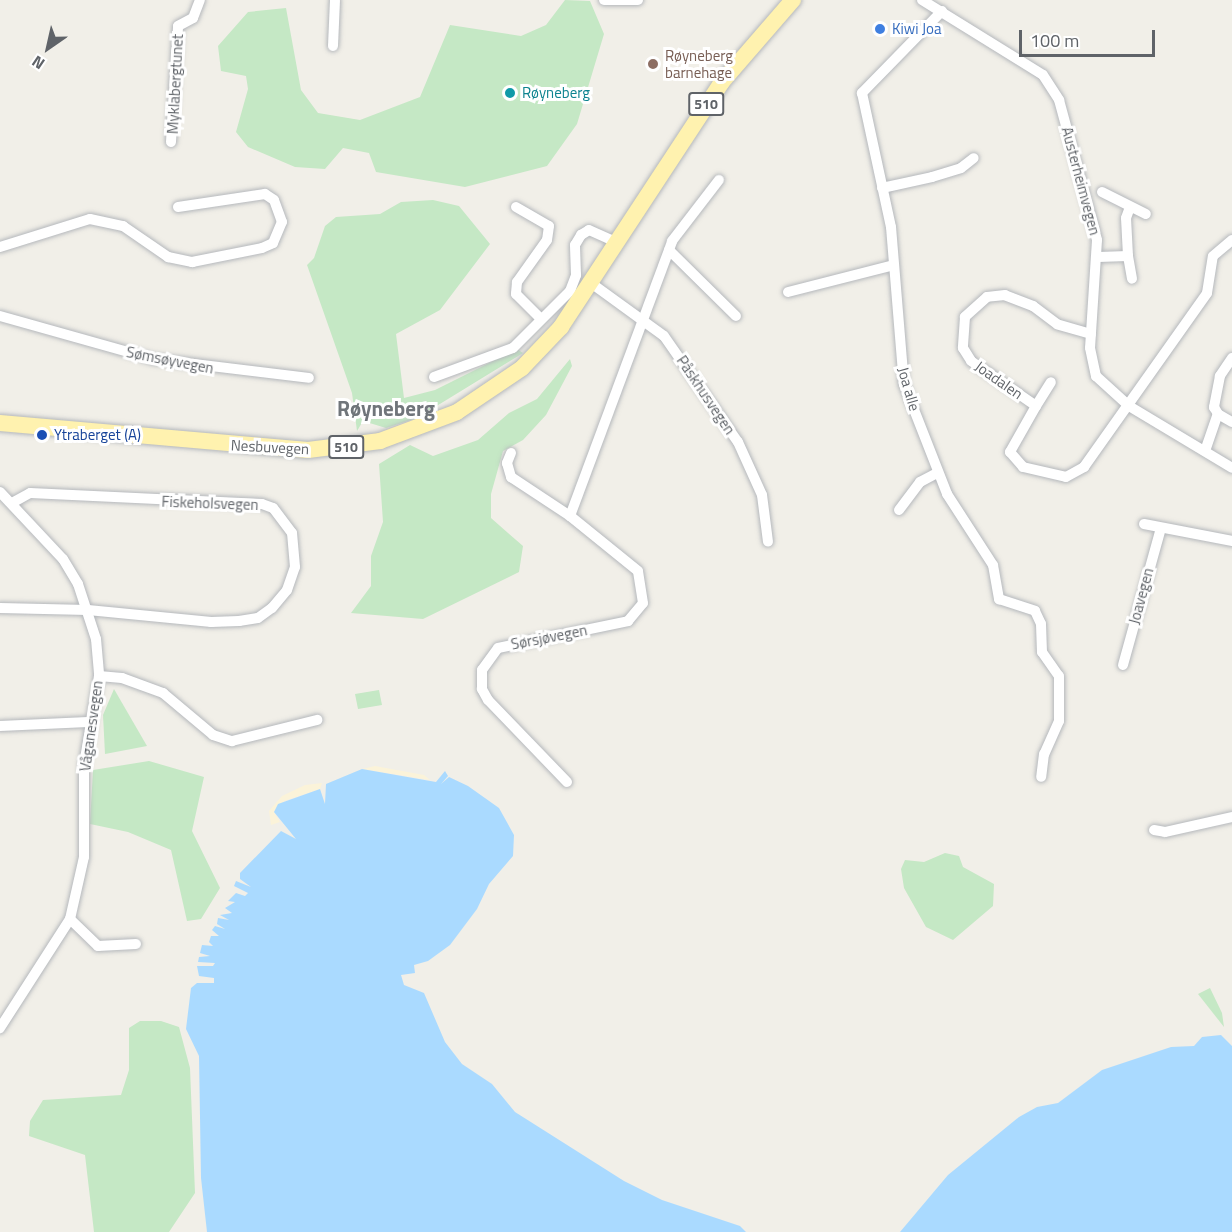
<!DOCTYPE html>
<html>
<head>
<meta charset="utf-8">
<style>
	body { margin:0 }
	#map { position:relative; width:1232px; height:1232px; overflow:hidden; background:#f1efe8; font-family:"Titillium Web",sans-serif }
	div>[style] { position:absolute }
	.green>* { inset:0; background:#c5e8c5 }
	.sand>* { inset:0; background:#fbf3d9 }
	.water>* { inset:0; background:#aadaff }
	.roads { filter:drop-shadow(0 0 2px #b5b8bc) drop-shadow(0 0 2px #b5b8bc) }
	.minor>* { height:10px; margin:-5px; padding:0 5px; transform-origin:5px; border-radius:5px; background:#fff }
	.primary>* { height:16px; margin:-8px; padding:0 8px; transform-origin:8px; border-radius:8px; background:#fff2af }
	.dots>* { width:16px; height:16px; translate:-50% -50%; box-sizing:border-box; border:3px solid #fff; border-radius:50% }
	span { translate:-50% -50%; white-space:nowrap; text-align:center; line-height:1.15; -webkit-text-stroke:6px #fff; paint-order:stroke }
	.shield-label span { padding:2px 4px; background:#fff; border:2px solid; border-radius:4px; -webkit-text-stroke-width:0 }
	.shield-label { font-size:14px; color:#5f6368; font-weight:700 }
	.shop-label { font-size:15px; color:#366cbe }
	.left { translate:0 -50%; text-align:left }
	.education-label { font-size:15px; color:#785e54 }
	.street-label { font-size:15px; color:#5f6368 }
	.culture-label { font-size:15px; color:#0d838f }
	.transit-label { font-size:15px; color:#164399 }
	.district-label { font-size:21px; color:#70757a; font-weight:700 }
	.north { position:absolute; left:18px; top:18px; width:60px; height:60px; -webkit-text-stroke:4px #fff; paint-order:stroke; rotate:214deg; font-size:16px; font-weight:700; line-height:24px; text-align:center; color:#5f6368 }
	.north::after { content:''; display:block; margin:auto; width:21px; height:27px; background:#5f6368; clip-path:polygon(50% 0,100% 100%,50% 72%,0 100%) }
	.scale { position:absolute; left:1019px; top:30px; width:136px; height:27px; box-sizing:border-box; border:3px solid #5f6368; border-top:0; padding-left:8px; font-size:18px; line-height:21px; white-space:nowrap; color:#5f6368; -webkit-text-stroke:4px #fff; paint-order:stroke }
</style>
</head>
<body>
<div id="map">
	<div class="green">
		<i style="clip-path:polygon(565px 0,590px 1px,604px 34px,577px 124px,547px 166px,465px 187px,376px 172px,369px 153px,343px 148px,325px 169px,295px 167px,248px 147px,236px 132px,248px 89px,246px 76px,221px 71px,218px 46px,248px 12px,286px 8px,301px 90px,318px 113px,360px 120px,420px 97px,450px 25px,521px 36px,546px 25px)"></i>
		<i style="clip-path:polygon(433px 200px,459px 206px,490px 244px,440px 310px,396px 334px,404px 398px,435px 390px,517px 349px,523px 353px,417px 418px,386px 428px,363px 421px,357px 431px,352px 393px,307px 265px,314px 258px,325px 226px,336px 217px,380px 214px,401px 202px)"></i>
		<i style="clip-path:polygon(570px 359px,572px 366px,546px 415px,523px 440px,503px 451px,491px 494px,491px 518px,523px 546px,519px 572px,423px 619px,351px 613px,371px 586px,371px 556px,383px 522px,379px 464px,410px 445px,433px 456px,478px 440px,509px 413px,537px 399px)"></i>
		<i style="clip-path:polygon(114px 689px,147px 746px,105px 754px,103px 715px)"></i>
		<i style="clip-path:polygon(379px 690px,382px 705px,358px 709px,355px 694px)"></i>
		<i style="clip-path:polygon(149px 761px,204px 777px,192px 831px,220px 888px,201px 919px,187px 921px,171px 850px,128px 832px,90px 824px,93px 770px)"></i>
		<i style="clip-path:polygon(945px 853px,959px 856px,963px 867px,994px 884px,993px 906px,953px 940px,926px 927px,904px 888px,901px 869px,905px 860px,924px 862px)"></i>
		<i style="clip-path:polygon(1210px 988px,1222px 1013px,1224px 1027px,1198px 994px)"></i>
		<i style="clip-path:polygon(140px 1021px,161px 1021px,179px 1027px,190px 1068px,195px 1193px,169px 1232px,94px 1232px,85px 1155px,29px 1136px,30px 1121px,43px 1100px,121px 1095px,129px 1070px,129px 1028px)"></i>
	</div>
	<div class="sand">
		<i style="clip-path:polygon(375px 766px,424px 775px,430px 780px,362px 769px)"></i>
		<i style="clip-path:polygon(322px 783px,320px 789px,284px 801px,274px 812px,280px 822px,271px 825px,269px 811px,282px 796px,305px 785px)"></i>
	</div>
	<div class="water">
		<i style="clip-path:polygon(362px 769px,436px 782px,445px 771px,448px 776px,441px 784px,449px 777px,468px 786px,499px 808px,514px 835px,513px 856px,489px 884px,477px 909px,450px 945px,428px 961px,414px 965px,415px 973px,401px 975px,404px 985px,424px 993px,445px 1042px,462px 1064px,492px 1084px,515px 1112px,624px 1181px,662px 1200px,740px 1226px,746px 1232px,207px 1232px,201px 1178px,199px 1056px,186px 1029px,191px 988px,197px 983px,214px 983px,214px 978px,199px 976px,197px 966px,213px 966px,215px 963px,198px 962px,199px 957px,210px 956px,200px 953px,202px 945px,213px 946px,209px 942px,211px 936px,219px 936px,212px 930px,215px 926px,225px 929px,217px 924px,218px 918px,229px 920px,220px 915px,232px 913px,225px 908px,235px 902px,228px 901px,236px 893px,245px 896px,248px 893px,234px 886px,236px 881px,251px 887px,240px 879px,240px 873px,281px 831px,296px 839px,274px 812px,278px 804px,320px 789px,325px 804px,326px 784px)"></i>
		<i style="clip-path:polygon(1221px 1035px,1232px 1046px,1232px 1232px,900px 1232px,948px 1175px,1019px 1117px,1037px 1107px,1058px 1103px,1102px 1070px,1171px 1047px,1194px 1046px,1202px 1037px)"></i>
	</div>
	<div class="roads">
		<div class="minor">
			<i style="left:604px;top:0;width:34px"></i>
			<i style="left:922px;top:0;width:142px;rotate:31.8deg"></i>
			<i style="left:1043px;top:75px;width:30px;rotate:57deg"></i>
			<i style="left:1059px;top:100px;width:145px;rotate:74.8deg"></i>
			<i style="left:1097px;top:240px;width:108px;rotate:93.7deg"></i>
			<i style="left:1090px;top:348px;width:29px;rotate:78deg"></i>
			<i style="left:1096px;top:376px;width:45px;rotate:42.3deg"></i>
			<i style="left:1129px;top:406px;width:120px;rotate:31deg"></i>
			<i style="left:942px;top:11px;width:115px;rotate:134.3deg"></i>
			<i style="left:862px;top:93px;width:137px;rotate:77.8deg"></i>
			<i style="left:891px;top:227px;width:158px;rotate:85.3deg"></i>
			<i style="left:904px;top:384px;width:118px;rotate:68.6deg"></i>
			<i style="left:947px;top:494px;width:85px;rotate:57.1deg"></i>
			<i style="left:993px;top:565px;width:35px;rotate:80deg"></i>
			<i style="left:999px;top:599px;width:38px;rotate:18deg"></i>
			<i style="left:1035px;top:611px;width:14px;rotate:65deg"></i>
			<i style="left:1041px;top:624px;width:28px;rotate:88deg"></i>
			<i style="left:1042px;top:652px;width:29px;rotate:55deg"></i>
			<i style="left:1059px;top:676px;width:45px;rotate:90deg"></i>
			<i style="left:1059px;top:721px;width:36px;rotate:114deg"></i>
			<i style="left:1044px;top:754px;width:23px;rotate:97deg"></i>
			<i style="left:333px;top:46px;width:46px;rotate:-87.5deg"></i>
			<i style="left:171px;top:142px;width:116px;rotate:-86.5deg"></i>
			<i style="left:178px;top:26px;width:17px;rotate:-28deg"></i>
			<i style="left:193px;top:18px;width:19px;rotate:-69deg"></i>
			<i style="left:882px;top:188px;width:51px;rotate:-12.4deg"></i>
			<i style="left:932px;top:177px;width:30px;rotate:-17deg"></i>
			<i style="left:961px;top:168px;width:16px;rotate:-38deg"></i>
			<i style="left:1102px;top:192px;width:49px;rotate:26.6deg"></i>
			<i style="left:516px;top:207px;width:38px;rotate:30deg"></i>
			<i style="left:549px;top:226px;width:14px;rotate:98deg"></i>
			<i style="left:547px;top:240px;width:52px;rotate:125.5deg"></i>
			<i style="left:517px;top:282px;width:12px;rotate:95deg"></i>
			<i style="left:516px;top:294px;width:34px;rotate:45deg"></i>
			<i style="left:0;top:247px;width:94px;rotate:-17.3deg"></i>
			<i style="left:90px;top:219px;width:34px;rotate:12deg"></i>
			<i style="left:123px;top:226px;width:55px;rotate:34.6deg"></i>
			<i style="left:168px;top:257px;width:25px;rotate:12deg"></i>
			<i style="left:192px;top:262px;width:71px;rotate:-11.3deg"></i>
			<i style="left:262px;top:248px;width:12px;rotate:-24deg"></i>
			<i style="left:273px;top:243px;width:23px;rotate:-67deg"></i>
			<i style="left:282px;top:222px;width:23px;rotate:-110deg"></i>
			<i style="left:274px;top:200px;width:11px;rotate:-146deg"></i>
			<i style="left:265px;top:194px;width:88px;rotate:171.5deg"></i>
			<i style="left:669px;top:250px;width:94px;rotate:44.6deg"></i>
			<i style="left:1128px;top:256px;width:23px;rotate:80deg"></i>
			<i style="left:1098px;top:257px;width:30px;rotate:-2deg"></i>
			<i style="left:1128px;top:256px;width:38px;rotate:-93deg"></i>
			<i style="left:1126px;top:218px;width:12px;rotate:-70deg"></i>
			<i style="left:591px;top:283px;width:90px;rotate:36deg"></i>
			<i style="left:664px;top:336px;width:129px;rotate:55.1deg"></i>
			<i style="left:738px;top:442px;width:58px;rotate:65.6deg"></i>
			<i style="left:762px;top:495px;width:47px;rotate:82.7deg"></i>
			<i style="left:788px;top:292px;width:109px;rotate:-14.3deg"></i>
			<i style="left:0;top:316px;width:159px;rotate:15.7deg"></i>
			<i style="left:153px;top:359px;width:157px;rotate:6.9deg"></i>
			<i style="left:1091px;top:334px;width:35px;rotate:-164deg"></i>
			<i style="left:1057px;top:324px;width:30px;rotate:-143deg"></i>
			<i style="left:1033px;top:306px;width:30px;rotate:-159deg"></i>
			<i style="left:1005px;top:295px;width:18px;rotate:174deg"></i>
			<i style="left:987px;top:297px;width:30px;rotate:138deg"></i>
			<i style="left:965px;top:317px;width:31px;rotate:94deg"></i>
			<i style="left:963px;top:348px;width:15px;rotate:58deg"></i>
			<i style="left:971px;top:361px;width:79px;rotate:34.7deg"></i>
			<i style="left:1036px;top:406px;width:53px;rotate:119.5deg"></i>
			<i style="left:1010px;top:452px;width:20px;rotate:49deg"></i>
			<i style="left:1023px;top:467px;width:44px;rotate:13.1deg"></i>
			<i style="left:1066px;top:477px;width:21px;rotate:-29deg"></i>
			<i style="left:1084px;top:467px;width:213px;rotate:-54.7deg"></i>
			<i style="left:1207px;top:293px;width:37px;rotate:-81deg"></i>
			<i style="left:1213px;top:256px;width:25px;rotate:-40deg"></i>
			<i style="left:1232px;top:358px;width:22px;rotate:124deg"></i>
			<i style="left:1220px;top:376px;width:32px;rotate:101deg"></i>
			<i style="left:1214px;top:407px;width:8px;rotate:60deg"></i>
			<i style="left:1218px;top:414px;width:16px;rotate:30deg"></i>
			<i style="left:434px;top:377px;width:84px;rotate:-20.2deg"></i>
			<i style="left:513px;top:348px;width:81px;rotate:-45deg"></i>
			<i style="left:570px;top:291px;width:17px;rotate:-69deg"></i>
			<i style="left:576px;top:275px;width:30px;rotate:-92deg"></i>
			<i style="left:575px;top:245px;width:12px;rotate:-59deg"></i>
			<i style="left:581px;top:235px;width:9px;rotate:-32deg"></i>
			<i style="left:589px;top:230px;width:30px;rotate:24deg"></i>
			<i style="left:1036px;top:406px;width:28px;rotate:-58deg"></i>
			<i style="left:1205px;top:451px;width:39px;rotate:-71deg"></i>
			<i style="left:511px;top:453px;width:11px;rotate:112deg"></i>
			<i style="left:507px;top:463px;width:15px;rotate:74deg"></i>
			<i style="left:511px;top:477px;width:71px;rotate:33.5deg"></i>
			<i style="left:0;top:492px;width:92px;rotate:46.8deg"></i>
			<i style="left:63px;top:559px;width:29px;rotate:59deg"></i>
			<i style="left:78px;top:584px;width:58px;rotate:71.9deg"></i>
			<i style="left:96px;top:639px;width:37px;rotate:85deg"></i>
			<i style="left:99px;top:676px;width:90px;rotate:99.6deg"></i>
			<i style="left:84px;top:765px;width:92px;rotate:90deg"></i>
			<i style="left:84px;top:857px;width:64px;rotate:102.7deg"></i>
			<i style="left:70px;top:919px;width:130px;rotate:122.7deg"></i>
			<i style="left:899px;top:510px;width:35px;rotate:-53deg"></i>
			<i style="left:920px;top:482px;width:19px;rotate:-28deg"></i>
			<i style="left:1144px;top:524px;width:90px;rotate:10.9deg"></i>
			<i style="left:0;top:608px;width:88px;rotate:1.3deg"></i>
			<i style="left:88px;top:610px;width:124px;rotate:5.6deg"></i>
			<i style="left:211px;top:622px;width:28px;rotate:-2deg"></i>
			<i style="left:239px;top:621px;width:19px;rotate:-9deg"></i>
			<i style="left:258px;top:618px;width:17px;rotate:-36deg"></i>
			<i style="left:272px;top:608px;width:23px;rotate:-50deg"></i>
			<i style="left:287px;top:590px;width:24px;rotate:-71deg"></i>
			<i style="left:295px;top:567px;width:34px;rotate:-95deg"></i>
			<i style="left:292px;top:533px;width:31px;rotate:-127deg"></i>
			<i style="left:273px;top:508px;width:12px;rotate:-160deg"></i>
			<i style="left:262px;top:504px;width:232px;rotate:-177.3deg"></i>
			<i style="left:30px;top:493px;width:21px;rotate:151deg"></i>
			<i style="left:1123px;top:665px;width:142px;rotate:-74.5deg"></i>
			<i style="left:99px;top:676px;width:23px;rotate:5deg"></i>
			<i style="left:122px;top:678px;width:44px;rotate:20.1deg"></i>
			<i style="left:163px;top:693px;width:65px;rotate:40deg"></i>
			<i style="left:213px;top:735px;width:20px;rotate:18deg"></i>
			<i style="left:232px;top:741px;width:88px;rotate:-13.9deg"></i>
			<i style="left:0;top:726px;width:88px;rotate:-2.6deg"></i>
			<i style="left:567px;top:782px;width:114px;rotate:-133.9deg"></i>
			<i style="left:488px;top:700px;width:13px;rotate:-119deg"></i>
			<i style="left:482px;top:689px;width:19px;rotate:-90deg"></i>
			<i style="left:482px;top:670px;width:27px;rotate:-54deg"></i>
			<i style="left:498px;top:648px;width:133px;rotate:-11.7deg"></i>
			<i style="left:628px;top:621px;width:23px;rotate:-50deg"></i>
			<i style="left:643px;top:603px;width:32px;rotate:-99deg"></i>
			<i style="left:638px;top:571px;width:87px;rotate:-141deg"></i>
			<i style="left:570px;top:516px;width:293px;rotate:-69.6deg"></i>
			<i style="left:672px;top:241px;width:77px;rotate:-52.4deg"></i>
			<i style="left:1154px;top:830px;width:11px;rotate:10deg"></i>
			<i style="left:1165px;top:832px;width:69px;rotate:-12.6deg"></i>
			<i style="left:70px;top:919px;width:39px;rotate:44deg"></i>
			<i style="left:98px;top:946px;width:38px;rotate:-3deg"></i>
		</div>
		<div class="primary">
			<i style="left:0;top:423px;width:309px;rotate:5deg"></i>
			<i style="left:308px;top:450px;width:73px;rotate:-7.1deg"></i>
			<i style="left:380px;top:441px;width:82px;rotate:-20.6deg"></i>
			<i style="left:457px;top:412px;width:78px;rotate:-34.1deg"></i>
			<i style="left:522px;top:368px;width:57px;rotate:-46.4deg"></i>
			<i style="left:561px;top:327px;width:292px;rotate:-56.7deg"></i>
			<i style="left:721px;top:83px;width:110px;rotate:-49.1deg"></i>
		</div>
	</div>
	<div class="dots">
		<i style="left:880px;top:29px;background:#3f7fe0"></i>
		<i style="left:653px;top:64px;background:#8d6e63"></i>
		<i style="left:510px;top:93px;background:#0f9aa8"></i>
		<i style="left:42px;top:435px;background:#1a4fb4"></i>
	</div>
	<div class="shield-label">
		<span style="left:706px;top:104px">510</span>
		<span style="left:346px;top:447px">510</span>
	</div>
	<div class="shop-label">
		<span class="left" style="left:892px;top:29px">Kiwi Joa</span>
	</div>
	<div class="education-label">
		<span class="left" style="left:665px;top:64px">Røyneberg<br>barnehage</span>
	</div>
	<div class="street-label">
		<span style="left:175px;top:84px;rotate:-87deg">Myklabergtunet</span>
		<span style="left:1081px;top:181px;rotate:75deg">Austerheimvegen</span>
		<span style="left:170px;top:360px;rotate:11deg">Sømsøyvegen</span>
		<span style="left:999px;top:380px;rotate:35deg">Joadalen</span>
		<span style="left:909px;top:389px;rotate:74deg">Joa alle</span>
		<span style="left:706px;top:395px;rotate:56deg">Påskhusvegen</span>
		<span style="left:270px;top:447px;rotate:3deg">Nesbuvegen</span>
		<span style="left:210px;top:503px;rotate:2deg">Fiskeholsvegen</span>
		<span style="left:1141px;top:596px;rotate:-75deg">Joavegen</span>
		<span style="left:549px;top:637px;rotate:-11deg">Sørsjøvegen</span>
		<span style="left:91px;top:726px;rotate:-82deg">Våganesvegen</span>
	</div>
	<div class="culture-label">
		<span class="left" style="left:522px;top:93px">Røyneberg</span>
	</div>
	<div class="transit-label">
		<span class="left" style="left:54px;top:435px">Ytraberget (A)</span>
	</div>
	<div class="district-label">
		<span style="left:386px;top:408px">Røyneberg</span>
	</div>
	<div class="north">N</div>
	<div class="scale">100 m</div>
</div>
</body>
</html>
